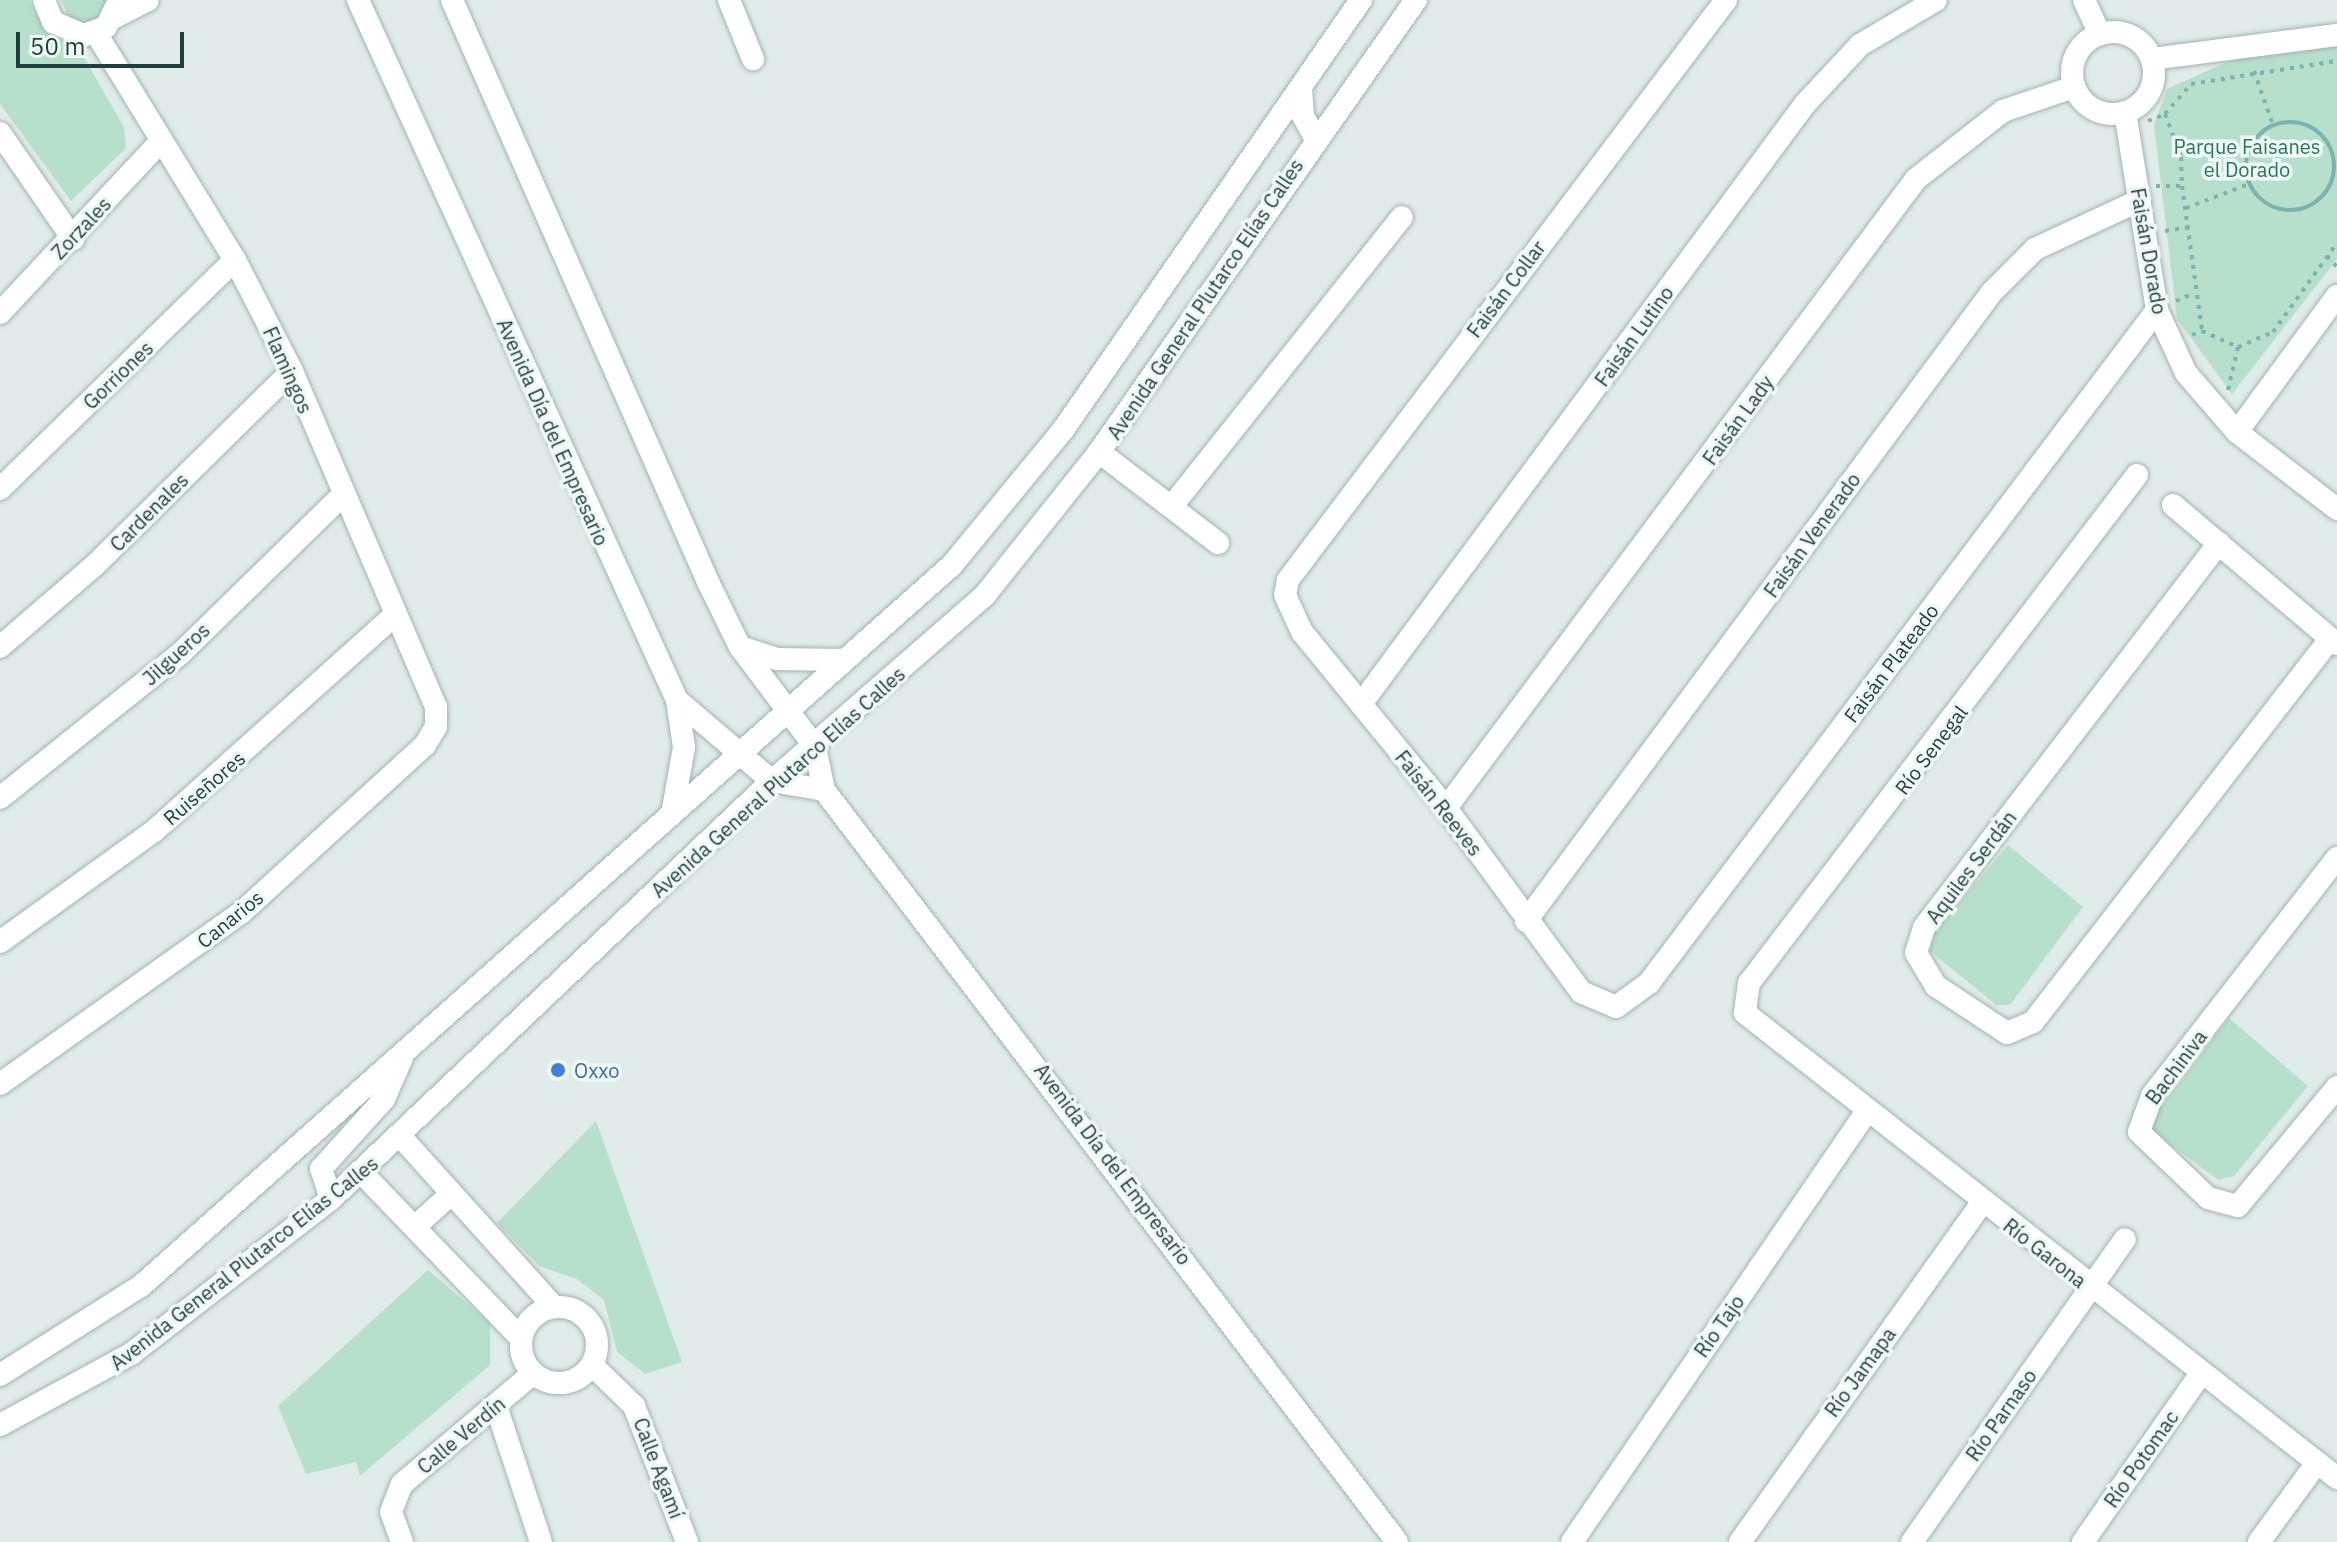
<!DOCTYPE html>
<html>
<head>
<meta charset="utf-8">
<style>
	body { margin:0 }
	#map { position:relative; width:2337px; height:1542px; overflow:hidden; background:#dfecea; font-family:"IBM Plex Sans",sans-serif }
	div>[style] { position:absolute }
	.green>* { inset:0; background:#b6e0cc }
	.path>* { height:4px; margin-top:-2px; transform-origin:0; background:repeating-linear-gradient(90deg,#7cb3b0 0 4px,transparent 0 10px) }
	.path>.ring { margin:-2px; padding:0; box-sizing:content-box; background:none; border:4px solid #7cb3b0; border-radius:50% }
	.roads { filter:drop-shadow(0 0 2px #a2b4b3) drop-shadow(0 0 2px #a2b4b3) }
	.minor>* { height:22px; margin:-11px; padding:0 11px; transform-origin:11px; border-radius:11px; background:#fff }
	.minor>.ring { margin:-11px; padding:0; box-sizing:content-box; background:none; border:22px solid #fff; border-radius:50% }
	.dots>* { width:22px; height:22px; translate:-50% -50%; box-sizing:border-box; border:4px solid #f0f8f6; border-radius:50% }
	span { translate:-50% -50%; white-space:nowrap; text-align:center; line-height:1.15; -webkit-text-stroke:7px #f0f8f6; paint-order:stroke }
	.park-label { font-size:20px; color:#25795b }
	.street-label { font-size:20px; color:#1f3e3e }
	.shop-label { font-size:20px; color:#366cbe }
	.left { translate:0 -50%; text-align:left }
	.scale { position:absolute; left:16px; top:32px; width:168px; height:36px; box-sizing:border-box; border:4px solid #1f3e3e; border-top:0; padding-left:10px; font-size:24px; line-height:28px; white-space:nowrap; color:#1f3e3e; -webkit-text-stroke:6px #f0f8f6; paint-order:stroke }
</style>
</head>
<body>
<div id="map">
	<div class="green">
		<i style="clip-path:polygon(0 0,29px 0,49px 35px,78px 47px,124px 127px,126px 148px,71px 201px,0 104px)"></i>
		<i style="clip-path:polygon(61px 0,106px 0,106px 4px,100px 17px,84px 24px,70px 20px)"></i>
		<i style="clip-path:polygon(2337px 45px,2337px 259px,2232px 394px,2177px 319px,2154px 125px,2167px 89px,2249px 52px)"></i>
		<i style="clip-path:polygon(2008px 845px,2083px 907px,2010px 1005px,1996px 1005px,1930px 951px,1929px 939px)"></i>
		<i style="clip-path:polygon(2229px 1018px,2308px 1086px,2234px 1176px,2218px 1180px,2154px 1132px,2151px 1119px)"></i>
		<i style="clip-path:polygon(596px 1121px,682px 1362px,645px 1374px,617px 1352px,604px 1300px,577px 1279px,539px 1266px,497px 1223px)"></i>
		<i style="clip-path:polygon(428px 1270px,490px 1323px,490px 1365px,360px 1476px,356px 1462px,306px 1474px,278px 1406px)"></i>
	</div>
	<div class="path">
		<i style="left:2254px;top:71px;width:57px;rotate:70.6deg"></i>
		<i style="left:2165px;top:114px;width:46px;rotate:69.6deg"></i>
		<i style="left:2181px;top:157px;width:29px;rotate:88deg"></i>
		<i style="left:2148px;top:121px;width:18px;rotate:-22deg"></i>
		<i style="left:2165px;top:114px;width:40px;rotate:-49deg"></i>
		<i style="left:2191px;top:84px;width:148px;rotate:-9deg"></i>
		<i class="ring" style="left:2246px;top:122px;width:84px;height:84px"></i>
		<i style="left:2156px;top:186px;width:26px"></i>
		<i style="left:2182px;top:186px;width:146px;rotate:82.1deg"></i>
		<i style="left:2186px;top:208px;width:67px;rotate:-20.9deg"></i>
		<i style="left:2165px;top:231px;width:25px;rotate:-9deg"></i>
		<i style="left:2327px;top:256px;width:15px;rotate:48deg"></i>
		<i style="left:2176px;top:301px;width:17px;rotate:-24deg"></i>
		<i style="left:2192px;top:335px;width:11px;rotate:-22deg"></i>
		<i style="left:2202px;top:331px;width:39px;rotate:24deg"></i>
		<i style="left:2228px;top:390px;width:44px;rotate:-76.9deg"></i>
		<i style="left:2238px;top:347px;width:38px;rotate:-23deg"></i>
		<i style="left:2273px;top:332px;width:110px;rotate:-54.3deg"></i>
	</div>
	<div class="roads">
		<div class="minor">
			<i style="left:44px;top:0;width:24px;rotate:68deg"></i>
			<i style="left:53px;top:22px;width:34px;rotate:23deg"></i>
			<i style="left:84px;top:35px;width:23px;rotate:-20deg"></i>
			<i style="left:106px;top:27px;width:30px;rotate:-64deg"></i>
			<i style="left:358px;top:0;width:769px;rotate:65.5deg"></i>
			<i style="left:677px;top:700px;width:125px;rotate:40.5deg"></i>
			<i style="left:772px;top:781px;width:53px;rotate:9.8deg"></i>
			<i style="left:452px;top:0;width:638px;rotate:66.25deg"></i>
			<i style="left:709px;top:584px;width:70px;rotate:63.8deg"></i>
			<i style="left:740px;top:647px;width:125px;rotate:53.1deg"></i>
			<i style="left:815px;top:747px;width:44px;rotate:78.2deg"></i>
			<i style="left:824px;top:790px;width:945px;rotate:52.69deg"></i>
			<i style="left:729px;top:0;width:64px;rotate:67.9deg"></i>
			<i style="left:1726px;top:0;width:727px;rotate:127.06deg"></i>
			<i style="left:1288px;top:580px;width:15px;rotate:101deg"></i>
			<i style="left:1285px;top:595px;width:41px;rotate:65.3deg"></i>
			<i style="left:1302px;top:632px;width:227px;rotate:50.7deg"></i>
			<i style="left:1446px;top:808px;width:228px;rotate:53.7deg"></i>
			<i style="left:1581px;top:992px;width:38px;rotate:23deg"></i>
			<i style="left:1616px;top:1007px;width:41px;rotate:-36deg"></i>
			<i style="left:1649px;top:983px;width:843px;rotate:-52.95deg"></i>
			<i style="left:2084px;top:0;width:38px;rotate:65deg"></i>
			<i style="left:113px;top:18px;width:39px;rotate:-27deg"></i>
			<i class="ring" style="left:2072px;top:32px;width:60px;height:60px"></i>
			<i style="left:2152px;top:59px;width:187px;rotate:-7.4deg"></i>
			<i style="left:1301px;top:88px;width:28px;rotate:86deg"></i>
			<i style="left:1303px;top:116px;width:25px;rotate:61deg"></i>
			<i style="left:2125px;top:112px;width:201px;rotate:80.8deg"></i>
			<i style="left:2157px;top:310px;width:69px;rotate:65.3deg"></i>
			<i style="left:2186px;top:373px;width:78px;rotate:49.2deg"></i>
			<i style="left:2237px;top:432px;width:126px;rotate:37.6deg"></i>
			<i style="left:0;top:133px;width:129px;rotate:55.4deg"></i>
			<i style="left:0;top:313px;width:234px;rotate:-46.9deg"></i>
			<i style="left:2237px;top:432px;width:169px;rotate:-53.7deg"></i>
			<i style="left:1099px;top:452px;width:150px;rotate:37.4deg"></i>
			<i style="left:2137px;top:475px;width:639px;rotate:127.37deg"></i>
			<i style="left:1749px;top:983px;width:30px;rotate:98deg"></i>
			<i style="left:1745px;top:1013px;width:753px;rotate:38.15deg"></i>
			<i style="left:0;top:489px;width:328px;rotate:-44.3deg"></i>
			<i style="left:2173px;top:505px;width:215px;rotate:40.3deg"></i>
			<i style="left:1172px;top:506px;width:369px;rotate:-51.5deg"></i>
			<i style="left:2219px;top:543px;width:485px;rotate:127.5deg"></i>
			<i style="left:1924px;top:928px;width:26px;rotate:108deg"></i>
			<i style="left:1916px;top:953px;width:39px;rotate:59deg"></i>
			<i style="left:1936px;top:986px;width:85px;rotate:33.5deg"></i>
			<i style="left:2007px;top:1033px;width:28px;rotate:-23deg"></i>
			<i style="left:2033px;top:1022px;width:485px;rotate:-52.2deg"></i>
			<i style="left:0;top:647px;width:124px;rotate:-40.8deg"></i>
			<i style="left:94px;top:566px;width:278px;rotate:-44.6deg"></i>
			<i style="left:740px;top:647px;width:39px;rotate:18deg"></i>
			<i style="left:777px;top:659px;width:68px;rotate:0.8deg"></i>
			<i style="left:1361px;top:704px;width:746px;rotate:-53.5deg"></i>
			<i style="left:1805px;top:104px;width:81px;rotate:-47deg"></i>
			<i style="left:1860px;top:45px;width:88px;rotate:-30.6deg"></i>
			<i style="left:0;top:798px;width:233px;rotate:-38.7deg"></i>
			<i style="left:182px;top:652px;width:222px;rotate:-44.3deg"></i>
			<i style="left:1446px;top:808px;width:785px;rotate:-53.23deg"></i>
			<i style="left:1916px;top:179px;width:110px;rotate:-38deg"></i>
			<i style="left:2003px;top:111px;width:75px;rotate:-18.7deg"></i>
			<i style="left:673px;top:809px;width:63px;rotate:-79.9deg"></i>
			<i style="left:684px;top:747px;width:48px;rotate:-98.5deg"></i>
			<i style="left:2337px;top:858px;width:301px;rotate:127.9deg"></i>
			<i style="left:2152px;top:1096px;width:38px;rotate:110deg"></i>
			<i style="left:2139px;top:1132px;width:95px;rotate:43.7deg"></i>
			<i style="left:2208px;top:1198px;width:31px;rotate:15deg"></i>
			<i style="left:2238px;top:1206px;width:155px;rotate:-50.2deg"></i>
			<i style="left:1526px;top:921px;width:783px;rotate:-53.47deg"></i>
			<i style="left:1992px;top:292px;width:61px;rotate:-45deg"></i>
			<i style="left:2035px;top:249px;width:116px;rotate:-25deg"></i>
			<i style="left:0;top:942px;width:190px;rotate:-35.8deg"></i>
			<i style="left:154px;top:831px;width:322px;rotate:-41.9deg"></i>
			<i style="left:0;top:1084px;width:296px;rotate:-35.4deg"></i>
			<i style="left:241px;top:913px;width:249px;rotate:-42.4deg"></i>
			<i style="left:425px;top:745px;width:21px;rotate:-59deg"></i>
			<i style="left:436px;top:727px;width:20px;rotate:-90deg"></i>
			<i style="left:436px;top:707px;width:366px;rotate:-113.2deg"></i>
			<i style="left:292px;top:371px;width:125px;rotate:-117.2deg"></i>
			<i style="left:235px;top:260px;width:266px;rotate:-121.5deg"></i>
			<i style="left:401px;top:1137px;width:229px;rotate:48deg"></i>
			<i style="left:362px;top:1173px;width:228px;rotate:46.1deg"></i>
			<i style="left:331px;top:1199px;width:32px;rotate:-108deg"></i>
			<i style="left:321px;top:1169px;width:94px;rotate:-48deg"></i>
			<i style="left:384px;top:1099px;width:45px;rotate:-66.3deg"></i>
			<i style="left:417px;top:1225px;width:47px;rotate:-42.4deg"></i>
			<i class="ring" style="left:521px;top:1307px;width:54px;height:54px"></i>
			<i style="left:592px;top:1365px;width:59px;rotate:44.3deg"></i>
			<i style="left:634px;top:1406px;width:146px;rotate:68.7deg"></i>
			<i style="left:0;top:1375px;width:167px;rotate:-32.3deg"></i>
			<i style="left:141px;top:1286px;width:1085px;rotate:-41.64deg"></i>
			<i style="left:952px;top:565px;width:175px;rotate:-50.6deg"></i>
			<i style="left:1063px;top:430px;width:523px;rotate:-55.28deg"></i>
			<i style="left:496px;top:1406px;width:143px;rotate:71.7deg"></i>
			<i style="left:0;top:1425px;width:149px;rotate:-28.5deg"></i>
			<i style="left:131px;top:1354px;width:253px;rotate:-37.8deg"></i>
			<i style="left:331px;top:1199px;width:608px;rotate:-43.47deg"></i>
			<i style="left:772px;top:781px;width:283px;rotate:-41.1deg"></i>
			<i style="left:985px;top:595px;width:183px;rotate:-51.4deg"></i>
			<i style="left:1099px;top:452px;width:552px;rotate:-54.96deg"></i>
			<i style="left:402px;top:1542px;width:32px;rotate:-110deg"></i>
			<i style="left:391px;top:1512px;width:30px;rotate:-69deg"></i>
			<i style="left:402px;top:1484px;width:170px;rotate:-40.2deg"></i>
			<i style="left:1572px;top:1542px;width:522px;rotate:-55.61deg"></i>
			<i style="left:1740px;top:1542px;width:417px;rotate:-54.5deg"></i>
			<i style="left:1912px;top:1542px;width:370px;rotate:-54.9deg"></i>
			<i style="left:2083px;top:1542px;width:204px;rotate:-55deg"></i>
			<i style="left:2259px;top:1542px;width:97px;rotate:-53.8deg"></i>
		</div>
	</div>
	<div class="dots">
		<i style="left:558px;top:1070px;background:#3f7fe0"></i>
	</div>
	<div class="park-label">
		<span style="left:2247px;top:158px">Parque Faisanes<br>el Dorado</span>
	</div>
	<div class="street-label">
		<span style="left:81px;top:228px;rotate:-47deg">Zorzales</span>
		<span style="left:2149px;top:251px;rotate:80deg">Faisán Dorado</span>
		<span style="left:1506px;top:289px;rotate:-53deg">Faisán Collar</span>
		<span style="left:1205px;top:299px;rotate:-56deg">Avenida General Plutarco Elías Calles</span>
		<span style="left:1634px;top:336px;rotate:-54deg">Faisán Lutino</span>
		<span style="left:288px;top:370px;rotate:66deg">Flamingos</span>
		<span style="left:118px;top:375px;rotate:-44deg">Gorriones</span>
		<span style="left:1738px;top:420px;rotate:-54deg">Faisán Lady</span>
		<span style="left:553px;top:432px;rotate:66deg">Avenida Día del Empresario</span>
		<span style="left:149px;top:512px;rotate:-45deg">Cardenales</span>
		<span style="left:1812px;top:535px;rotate:-54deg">Faisán Venerado</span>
		<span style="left:176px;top:654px;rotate:-42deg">Jilgueros</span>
		<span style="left:1891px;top:663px;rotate:-53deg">Faisán Plateado</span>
		<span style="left:1931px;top:750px;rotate:-53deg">Río Senegal</span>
		<span style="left:778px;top:782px;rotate:-42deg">Avenida General Plutarco Elías Calles</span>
		<span style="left:204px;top:788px;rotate:-41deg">Ruiseñores</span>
		<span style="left:1439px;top:803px;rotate:52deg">Faisán Reeves</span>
		<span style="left:1971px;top:867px;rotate:-53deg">Aquiles Serdán</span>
		<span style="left:230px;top:919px;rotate:-39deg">Canarios</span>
		<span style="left:2176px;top:1067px;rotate:-53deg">Bachiniva</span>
		<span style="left:1113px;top:1164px;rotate:53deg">Avenida Día del Empresario</span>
		<span style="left:2045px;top:1253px;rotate:38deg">Río Garona</span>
		<span style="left:244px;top:1263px;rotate:-38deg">Avenida General Plutarco Elías Calles</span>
		<span style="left:1719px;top:1326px;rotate:-55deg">Río Tajo</span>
		<span style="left:1860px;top:1372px;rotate:-54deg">Río Jamapa</span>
		<span style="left:2001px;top:1415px;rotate:-55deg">Río Parnaso</span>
		<span style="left:461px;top:1435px;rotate:-40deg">Calle Verdín</span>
		<span style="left:2141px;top:1459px;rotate:-55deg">Río Potomac</span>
		<span style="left:659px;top:1468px;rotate:69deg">Calle Agamí</span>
	</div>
	<div class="shop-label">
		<span class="left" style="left:574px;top:1070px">Oxxo</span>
	</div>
	<div class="scale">50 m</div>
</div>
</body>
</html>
